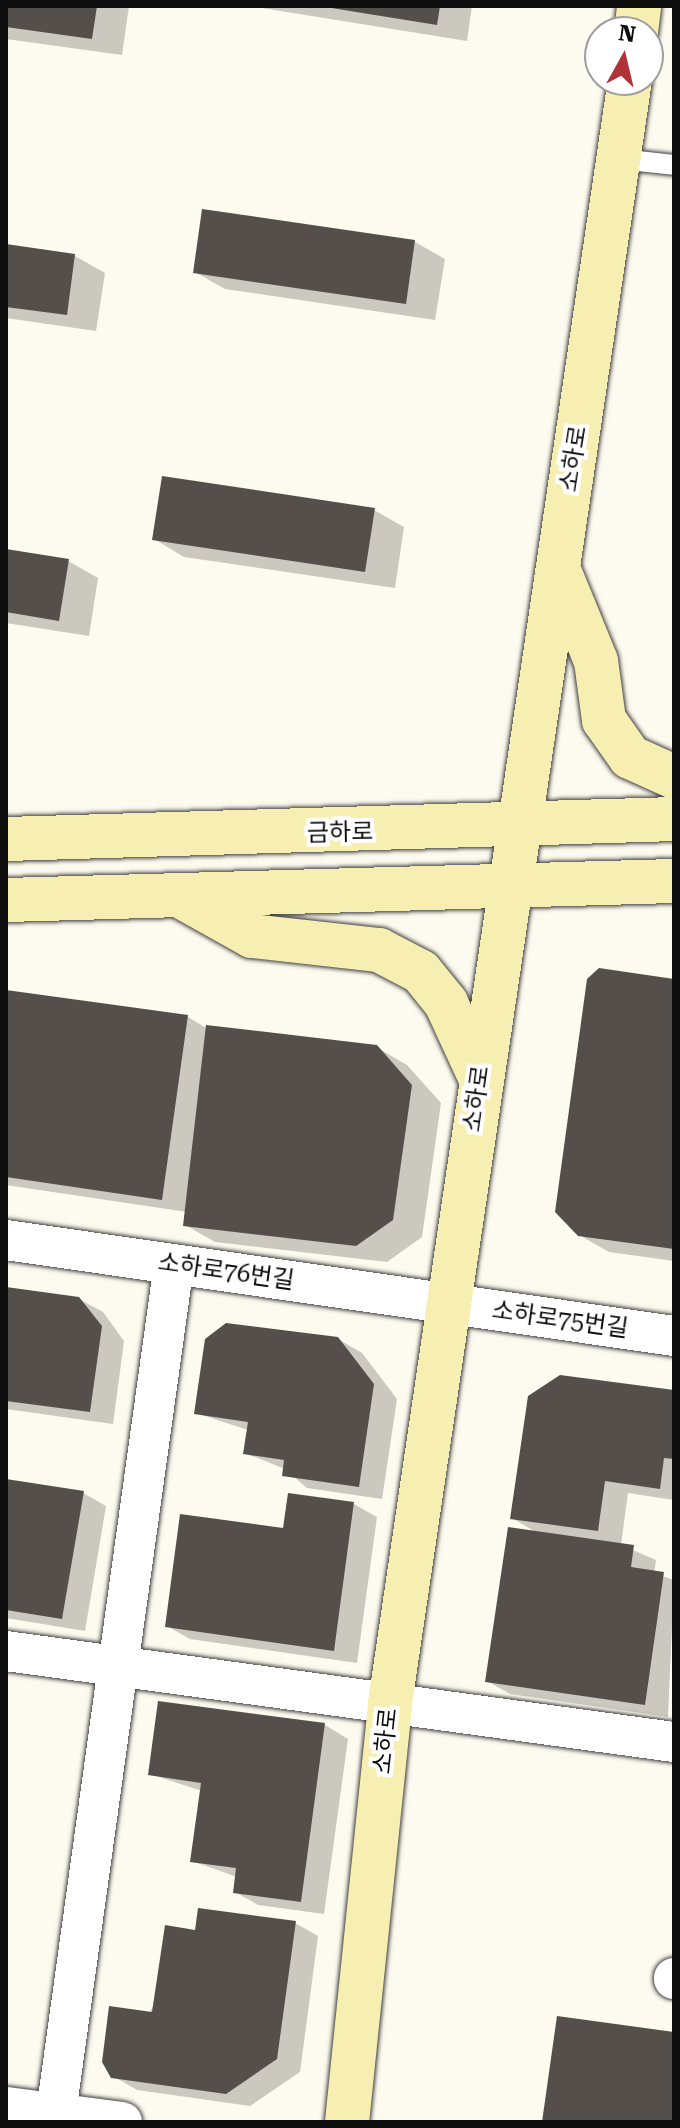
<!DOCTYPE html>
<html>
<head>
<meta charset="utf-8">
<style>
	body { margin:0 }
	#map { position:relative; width:680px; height:2128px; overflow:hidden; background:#fdfbef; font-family:"Roboto Serif","Noto Sans KR",serif }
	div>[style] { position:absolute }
	.shadow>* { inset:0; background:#0003 }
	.building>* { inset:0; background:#554f4b }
	.roads { filter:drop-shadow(0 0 2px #404040) drop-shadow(0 0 2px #404040) }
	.lane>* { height:20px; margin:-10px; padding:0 10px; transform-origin:10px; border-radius:10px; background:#fff }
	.street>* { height:40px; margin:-20px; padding:0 20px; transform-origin:20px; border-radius:20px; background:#fff }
	.secondary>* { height:44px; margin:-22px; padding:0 22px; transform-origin:22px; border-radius:22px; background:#f7efb1 }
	span { translate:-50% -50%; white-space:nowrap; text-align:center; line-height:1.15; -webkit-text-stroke:8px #fff; paint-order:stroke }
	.street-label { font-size:24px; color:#0d0d0d }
	.frame { position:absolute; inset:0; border:8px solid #0d0d0d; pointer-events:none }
	.north { position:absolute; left:584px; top:16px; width:80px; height:80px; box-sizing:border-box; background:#fff; border:2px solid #9e9e9e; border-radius:50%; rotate:8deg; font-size:22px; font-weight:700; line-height:32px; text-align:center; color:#0d0d0d }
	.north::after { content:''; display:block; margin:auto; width:28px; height:36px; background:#af3339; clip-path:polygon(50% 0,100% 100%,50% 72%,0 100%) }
</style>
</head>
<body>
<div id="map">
	<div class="shadow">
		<i style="clip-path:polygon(6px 6px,129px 6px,122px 55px,6px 39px)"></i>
		<i style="clip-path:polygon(250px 6px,472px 6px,467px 41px)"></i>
		<i style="clip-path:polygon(415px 242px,445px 259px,435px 320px,225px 289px,195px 272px)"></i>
		<i style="clip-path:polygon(6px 246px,75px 256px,105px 273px,96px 331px,6px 318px)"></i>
		<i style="clip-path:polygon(374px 510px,404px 527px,395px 588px,184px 557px,154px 539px)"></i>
		<i style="clip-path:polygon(6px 551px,68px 561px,98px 578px,89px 636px,6px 623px)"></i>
		<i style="clip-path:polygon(674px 981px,674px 1261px,609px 1252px,579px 1235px)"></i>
		<i style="clip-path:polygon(6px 992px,188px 1017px,208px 1029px,376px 1047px,407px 1065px,441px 1103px,422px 1237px,387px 1262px,215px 1242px,185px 1225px,187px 1212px,6px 1185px)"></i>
		<i style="clip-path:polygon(6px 1289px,79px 1299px,103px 1312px,124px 1341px,113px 1424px,6px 1409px)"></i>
		<i style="clip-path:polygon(338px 1339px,362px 1353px,397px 1399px,382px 1499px,307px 1488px,285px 1469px,245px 1453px,248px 1430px,196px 1413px)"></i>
		<i style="clip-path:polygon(674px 1392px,674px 1500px,628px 1493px,621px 1545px,656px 1560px,654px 1573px,674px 1580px,668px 1717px,510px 1694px,487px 1681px,539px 1534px,512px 1518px)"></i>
		<i style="clip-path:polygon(6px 1481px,83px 1493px,106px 1506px,85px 1631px,6px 1618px)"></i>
		<i style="clip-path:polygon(354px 1504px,377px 1517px,357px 1663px,190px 1639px,167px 1626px,285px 1530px)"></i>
		<i style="clip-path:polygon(325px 1725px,348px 1739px,324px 1914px,258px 1905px,235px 1892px,237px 1877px,192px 1861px,202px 1791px,150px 1774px)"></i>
		<i style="clip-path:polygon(295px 1923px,318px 1936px,300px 2072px,250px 2106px,137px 2090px,113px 2076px,196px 1932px)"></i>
	</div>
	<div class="building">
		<i style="clip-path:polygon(6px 6px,97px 6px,92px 39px,6px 27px)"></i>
		<i style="clip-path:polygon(319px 6px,440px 6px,437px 25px)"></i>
		<i style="clip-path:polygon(202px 209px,415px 240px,406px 304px,193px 273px)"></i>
		<i style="clip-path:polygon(6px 244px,75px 254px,67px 315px,6px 307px)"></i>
		<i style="clip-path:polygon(162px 476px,375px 508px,365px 572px,152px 540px)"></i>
		<i style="clip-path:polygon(6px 549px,69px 559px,59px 621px,6px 612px)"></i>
		<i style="clip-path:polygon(599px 968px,674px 979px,674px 1249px,578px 1236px,555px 1212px,587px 979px)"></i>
		<i style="clip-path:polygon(6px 990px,188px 1015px,162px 1200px,6px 1177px)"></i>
		<i style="clip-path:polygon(206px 1025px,377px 1045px,412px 1085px,393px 1220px,356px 1246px,183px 1226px)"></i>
		<i style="clip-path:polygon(6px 1287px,79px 1297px,102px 1326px,90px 1412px,6px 1401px)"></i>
		<i style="clip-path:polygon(226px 1323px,338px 1337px,374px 1384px,359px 1487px,282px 1476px,284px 1460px,243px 1454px,248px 1422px,194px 1414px,205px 1339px)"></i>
		<i style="clip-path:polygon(560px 1375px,674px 1390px,674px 1459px,664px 1458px,660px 1489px,605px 1481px,598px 1531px,510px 1519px,528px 1396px)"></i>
		<i style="clip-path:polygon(6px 1479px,84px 1491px,62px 1619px,6px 1610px)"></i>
		<i style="clip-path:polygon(288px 1493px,354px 1502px,334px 1651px,165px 1627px,180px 1514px,283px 1528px)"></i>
		<i style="clip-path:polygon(508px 1527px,634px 1545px,631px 1567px,664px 1572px,645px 1705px,485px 1682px)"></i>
		<i style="clip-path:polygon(158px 1701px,325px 1723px,301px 1902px,233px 1893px,236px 1868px,190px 1862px,201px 1783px,148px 1775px)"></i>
		<i style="clip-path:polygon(198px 1908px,296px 1921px,277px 2059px,226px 2094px,111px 2078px,102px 2062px,109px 2006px,152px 2012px,165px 1925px,195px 1930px)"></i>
		<i style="clip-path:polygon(557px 2016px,674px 2032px,674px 2122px,542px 2122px)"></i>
	</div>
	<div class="roads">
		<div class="lane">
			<i style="left:620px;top:159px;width:54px;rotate:6.3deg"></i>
		</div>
		<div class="street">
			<i style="left:6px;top:1240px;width:675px;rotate:8.18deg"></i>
			<i style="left:6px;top:1651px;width:674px;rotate:7.76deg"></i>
			<i style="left:674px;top:1978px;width:1px;rotate:90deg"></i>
			<i style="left:6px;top:2107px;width:117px;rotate:7.4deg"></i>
			<i style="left:56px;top:2113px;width:857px;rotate:-82.09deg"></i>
		</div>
		<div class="secondary">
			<i style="left:636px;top:32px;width:26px;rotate:-83deg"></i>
			<i style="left:558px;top:568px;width:100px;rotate:67.8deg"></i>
			<i style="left:596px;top:661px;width:60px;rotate:82.3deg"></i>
			<i style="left:604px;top:720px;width:45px;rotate:54.9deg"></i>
			<i style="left:630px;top:757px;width:48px;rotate:24.4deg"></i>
			<i style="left:6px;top:839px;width:668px;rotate:-1.71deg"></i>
			<i style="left:184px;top:898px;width:78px;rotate:29.2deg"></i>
			<i style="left:252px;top:936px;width:128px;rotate:6.3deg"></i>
			<i style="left:379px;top:950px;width:47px;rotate:27.6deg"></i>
			<i style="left:421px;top:972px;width:40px;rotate:51deg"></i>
			<i style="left:446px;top:1003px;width:81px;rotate:65.3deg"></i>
			<i style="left:6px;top:900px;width:668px;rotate:-1.63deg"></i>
			<i style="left:347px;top:2122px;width:421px;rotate:-84.1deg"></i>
			<i style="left:390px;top:1703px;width:1641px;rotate:-81.59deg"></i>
		</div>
	</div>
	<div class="street-label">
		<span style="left:574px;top:459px;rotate:-81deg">소하로</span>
		<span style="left:340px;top:833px;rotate:-1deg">금하로</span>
		<span style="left:477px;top:1099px;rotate:-82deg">소하로</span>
		<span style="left:226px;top:1272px;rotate:8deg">소하로76번길</span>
		<span style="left:560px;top:1320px;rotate:8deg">소하로75번길</span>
		<span style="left:386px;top:1741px;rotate:-84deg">소하로</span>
	</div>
	<div class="frame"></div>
	<div class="north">N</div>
</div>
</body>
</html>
